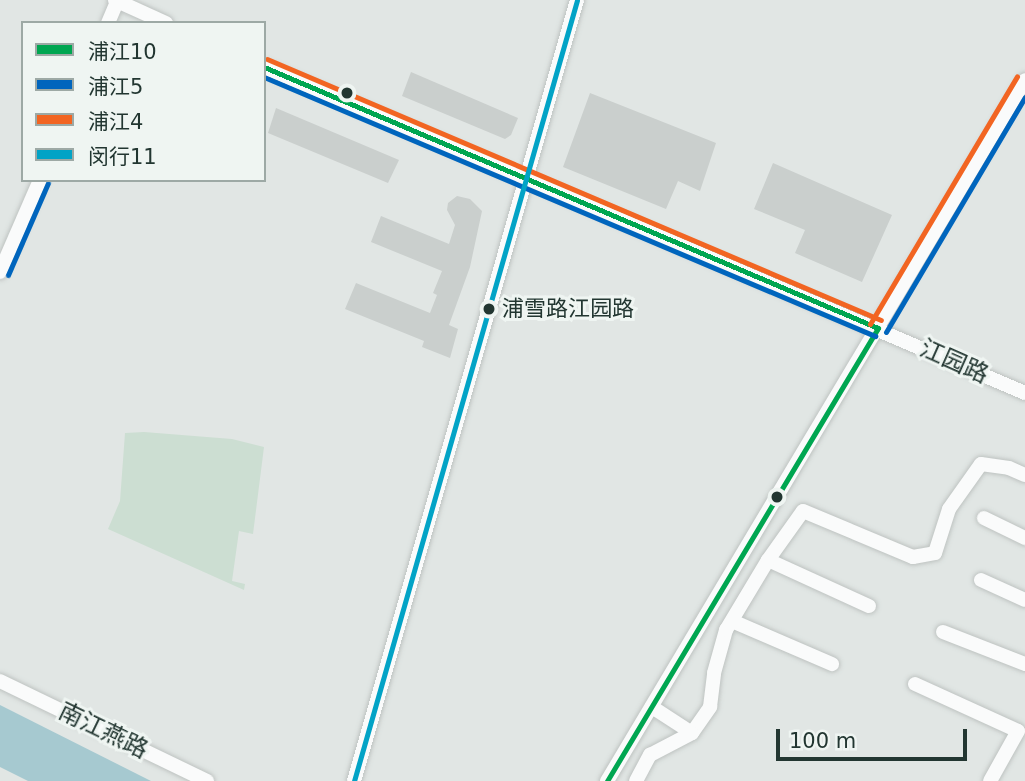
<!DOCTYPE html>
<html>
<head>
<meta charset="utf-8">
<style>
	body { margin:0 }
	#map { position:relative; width:1025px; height:781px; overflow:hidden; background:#e1e6e4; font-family:"DejaVu Sans","Noto Sans SC",sans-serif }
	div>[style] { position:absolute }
	.green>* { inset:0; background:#ccded2 }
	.water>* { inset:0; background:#a6c9d0 }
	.building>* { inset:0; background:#cacfcd }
	.roads { filter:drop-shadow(0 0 2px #bec3c1) drop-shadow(0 0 2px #bec3c1) }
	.minor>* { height:14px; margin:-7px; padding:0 7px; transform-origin:7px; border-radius:7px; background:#fafbfb }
	.bus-1>* { height:5px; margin:-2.5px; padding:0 2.5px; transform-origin:2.5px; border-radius:2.5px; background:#00a651 }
	.bus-2>* { height:5px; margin:-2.5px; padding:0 2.5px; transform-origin:2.5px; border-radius:2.5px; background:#0065bd }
	.bus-3>* { height:5px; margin:-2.5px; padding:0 2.5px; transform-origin:2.5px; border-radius:2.5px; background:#f26522 }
	.bus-4>* { height:5px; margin:-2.5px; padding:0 2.5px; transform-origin:2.5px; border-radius:2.5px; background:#02a3c6 }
	.dots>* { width:19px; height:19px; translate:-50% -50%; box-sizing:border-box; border:4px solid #eff5f2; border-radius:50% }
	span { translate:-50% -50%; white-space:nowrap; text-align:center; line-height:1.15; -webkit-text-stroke:6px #eff5f2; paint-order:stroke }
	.bus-label { font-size:22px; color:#223631 }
	.left { translate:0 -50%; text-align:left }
	.street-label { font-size:24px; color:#223631 }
	.legend { position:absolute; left:21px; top:21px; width:245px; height:161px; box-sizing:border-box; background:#eff5f2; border:2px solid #9da9a5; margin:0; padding:9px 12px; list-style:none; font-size:21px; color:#223631 }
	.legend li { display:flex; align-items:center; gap:14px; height:35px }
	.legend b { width:35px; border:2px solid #9da9a5 }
	.scale { position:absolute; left:776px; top:729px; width:191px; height:32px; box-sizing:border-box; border:4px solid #223631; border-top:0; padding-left:9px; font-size:21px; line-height:24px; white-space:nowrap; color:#223631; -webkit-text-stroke:5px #eff5f2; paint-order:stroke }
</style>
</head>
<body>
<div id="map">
	<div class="green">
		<i style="clip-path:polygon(144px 432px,232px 439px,264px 447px,253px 534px,239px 531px,232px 581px,245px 584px,244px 590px,108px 529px,120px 501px,125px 433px)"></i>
	</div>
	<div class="water">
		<i style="clip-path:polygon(0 705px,151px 781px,28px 781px,0 767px)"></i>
	</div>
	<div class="building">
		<i style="clip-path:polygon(411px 72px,518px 118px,511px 135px,505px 139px,402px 96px)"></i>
		<i style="clip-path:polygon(590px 93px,716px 143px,700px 191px,678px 181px,666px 209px,563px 167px)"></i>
		<i style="clip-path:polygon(276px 108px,399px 160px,388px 183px,268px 133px)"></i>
		<i style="clip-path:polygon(773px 163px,892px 215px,862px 282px,795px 253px,805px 230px,754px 209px)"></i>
		<i style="clip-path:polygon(457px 196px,470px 199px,482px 211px,470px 267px,449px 325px,458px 329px,450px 358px,422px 347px,424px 341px,345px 309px,356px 283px,430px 313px,437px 295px,433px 293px,442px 271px,371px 242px,381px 216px,449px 244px,455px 225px,447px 210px,448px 203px)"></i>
	</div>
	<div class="roads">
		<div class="minor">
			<i style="left:115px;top:0;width:56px;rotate:24.3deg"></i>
			<i style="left:108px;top:23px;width:25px;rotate:-67deg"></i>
			<i style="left:264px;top:67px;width:828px;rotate:23.19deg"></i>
			<i style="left:0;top:272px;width:100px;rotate:-66.5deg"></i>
			<i style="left:984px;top:518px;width:46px;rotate:26deg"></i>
			<i style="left:768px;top:560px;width:111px;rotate:24.5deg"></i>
			<i style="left:981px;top:580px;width:48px;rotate:24.4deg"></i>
			<i style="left:732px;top:621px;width:109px;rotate:23.3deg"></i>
			<i style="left:943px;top:632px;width:88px;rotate:21.3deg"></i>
			<i style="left:0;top:681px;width:230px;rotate:25.8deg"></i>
			<i style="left:915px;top:684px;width:113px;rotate:24.5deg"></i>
			<i style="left:1018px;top:731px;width:57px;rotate:119.2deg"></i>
			<i style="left:692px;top:733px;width:32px;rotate:-55deg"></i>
			<i style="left:710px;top:707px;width:34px;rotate:-83deg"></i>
			<i style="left:714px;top:673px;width:45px;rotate:-74.4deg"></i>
			<i style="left:726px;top:630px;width:82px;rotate:-59deg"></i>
			<i style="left:768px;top:560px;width:60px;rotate:-54.5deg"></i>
			<i style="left:803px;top:511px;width:119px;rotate:22.7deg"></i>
			<i style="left:913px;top:557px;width:22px;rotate:-10deg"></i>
			<i style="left:935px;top:553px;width:46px;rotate:-72.3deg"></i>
			<i style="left:949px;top:509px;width:55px;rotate:-54.6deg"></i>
			<i style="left:981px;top:464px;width:28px;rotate:8deg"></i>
			<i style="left:1009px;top:468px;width:17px;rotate:24deg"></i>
			<i style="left:354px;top:781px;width:812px;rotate:-74.06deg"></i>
			<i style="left:607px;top:781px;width:816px;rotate:-59.19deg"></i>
			<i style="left:636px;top:781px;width:30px;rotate:-62deg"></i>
			<i style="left:650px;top:755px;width:47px;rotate:-27.6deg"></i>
			<i style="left:692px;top:733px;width:48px;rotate:-147deg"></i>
		</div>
	</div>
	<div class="bus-1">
		<i style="left:264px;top:67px;width:667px;rotate:23.03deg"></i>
		<i style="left:607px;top:781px;width:528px;rotate:-59.11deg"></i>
	</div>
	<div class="bus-2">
		<i style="left:264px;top:77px;width:664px;rotate:22.97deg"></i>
		<i style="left:8px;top:275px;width:100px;rotate:-66.5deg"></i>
		<i style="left:886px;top:332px;width:273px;rotate:-59.4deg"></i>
	</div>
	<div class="bus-3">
		<i style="left:267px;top:59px;width:667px;rotate:23.03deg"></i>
		<i style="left:870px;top:324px;width:288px;rotate:-59.3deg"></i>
	</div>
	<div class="bus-4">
		<i style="left:354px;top:781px;width:812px;rotate:-74.06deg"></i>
	</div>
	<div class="dots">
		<i style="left:347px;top:93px;background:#223631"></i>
		<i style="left:489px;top:309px;background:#223631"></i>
		<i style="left:777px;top:497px;background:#223631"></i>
	</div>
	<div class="bus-label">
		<span class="left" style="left:502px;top:309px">浦雪路江园路</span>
	</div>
	<div class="street-label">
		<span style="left:954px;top:362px;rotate:24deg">江园路</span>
		<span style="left:103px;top:731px;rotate:26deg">南江燕路</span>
	</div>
	<ul class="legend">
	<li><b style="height:9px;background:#00a651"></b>浦江10</li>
	<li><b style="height:9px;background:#0065bd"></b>浦江5</li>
	<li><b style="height:9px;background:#f26522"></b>浦江4</li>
	<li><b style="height:9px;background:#02a3c6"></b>闵行11</li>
	</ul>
	<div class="scale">100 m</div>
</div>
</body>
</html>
